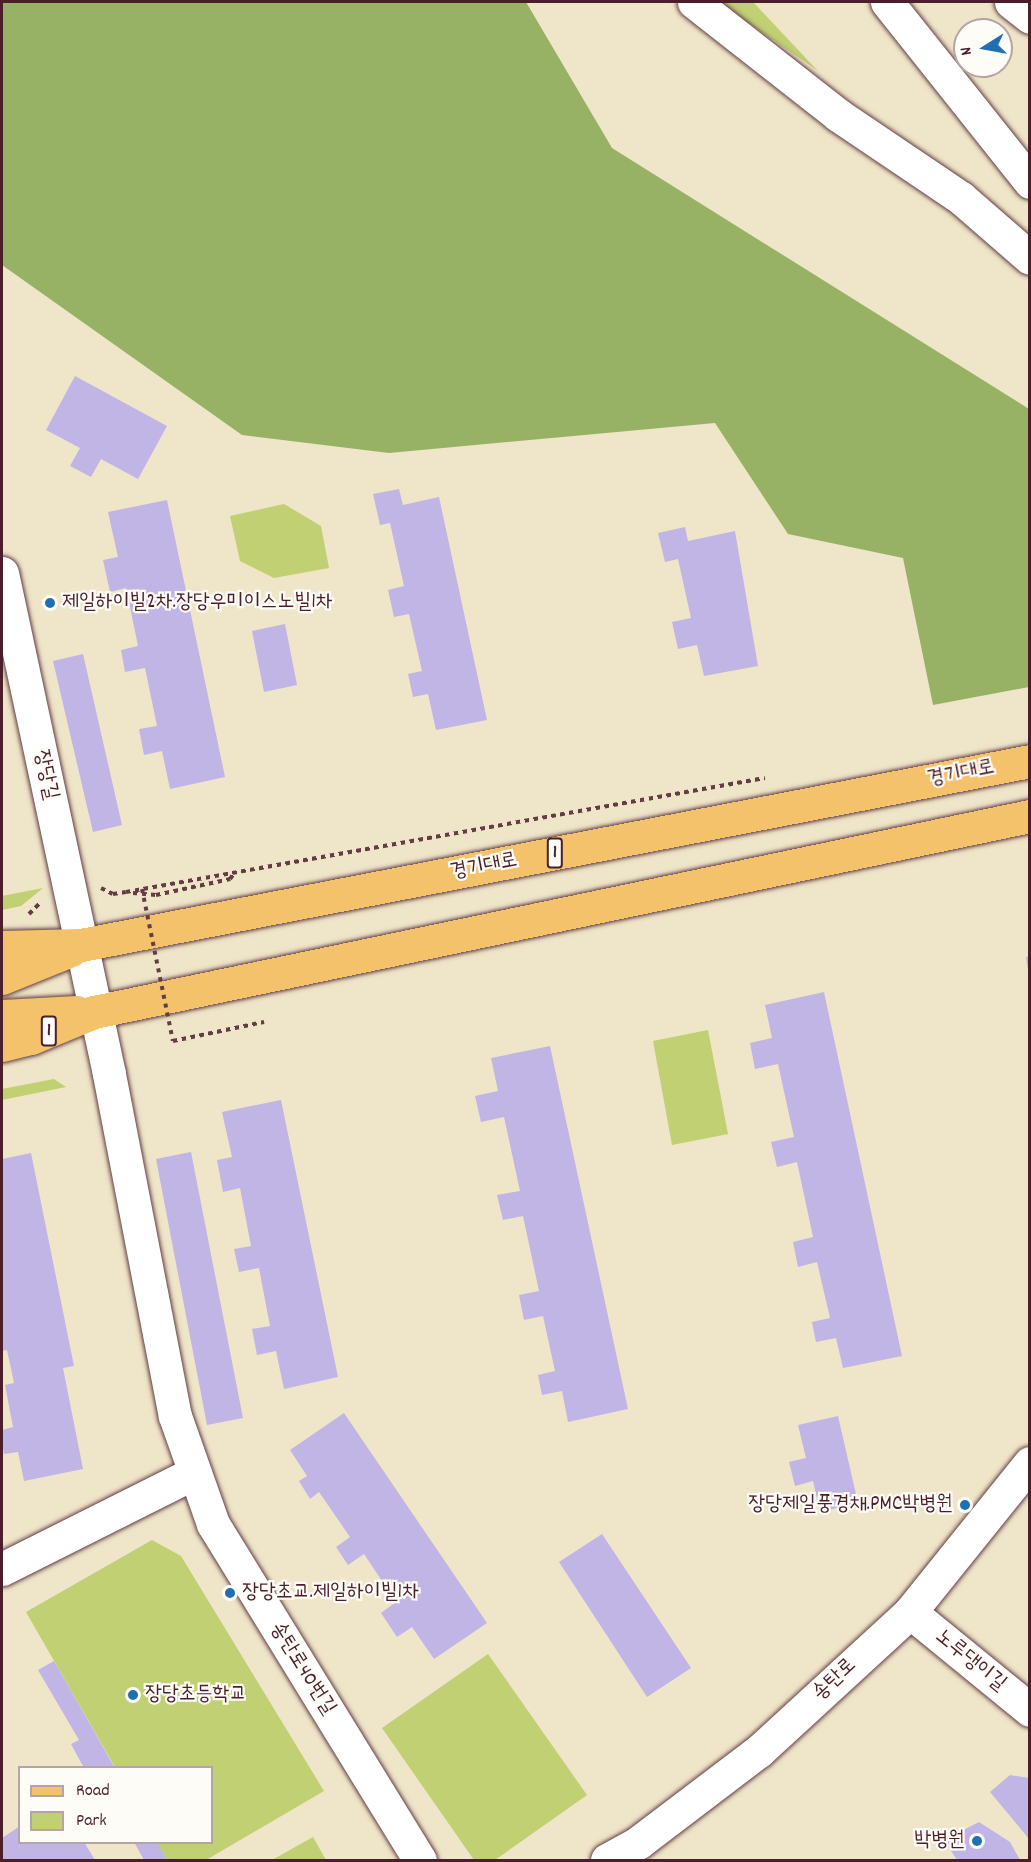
<!DOCTYPE html>
<html>
<head>
<meta charset="utf-8">
<style>
	body { margin:0 }
	#map { position:relative; width:1031px; height:1862px; overflow:hidden; background:#efe5c8; font-family:Dekko,"Poor Story",sans-serif }
	div>[style] { position:absolute }
	.green>* { inset:0; background:#c0d073 }
	.forest>* { inset:0; background:#98b265 }
	.building>* { inset:0; background:#c1b5e6 }
	.path>* { height:4px; margin-top:-2px; transform-origin:0; background:repeating-linear-gradient(90deg,#633d43 0 4.5px,transparent 0 9px) }
	.roads { filter:drop-shadow(0 0 2px #633d43) drop-shadow(0 0 2px #633d43) }
	.minor>* { height:33px; margin:-16.5px; padding:0 16.5px; transform-origin:16.5px; border-radius:16.5px; background:#fff }
	.major>* { height:33px; margin:-16.5px; padding:0 16.5px; transform-origin:16.5px; border-radius:16.5px; background:#f3c26a }
	.path-bridge>* { height:4px; margin-top:-2px; transform-origin:0; background:repeating-linear-gradient(90deg,#633d43 0 4.5px,transparent 0 9px) }
	.dots>* { width:16px; height:16px; translate:-50% -50%; box-sizing:border-box; border:3px solid #fdfcf7; border-radius:50% }
	span { translate:-50% -50%; white-space:nowrap; text-align:center; line-height:1.15; -webkit-text-stroke:4.5px #fdfcf7; paint-order:stroke }
	.shield-label span { padding:2px 4px; background:#fdfcf7; border:2px solid; border-radius:4px; -webkit-text-stroke-width:0 }
	.shield-label { font-size:20px; color:#4a1f2b; font-weight:700 }
	.poi-label { font-size:21px; color:#4a1f2b }
	.left { translate:0 -50%; text-align:left }
	.right { translate:-100% -50%; text-align:right }
	.street-label { font-size:21px; color:#4a1f2b }
	.frame { position:absolute; inset:0; border:3px solid #4a1f2b; pointer-events:none }
	.legend { position:absolute; left:18px; top:1766px; width:195px; height:78px; box-sizing:border-box; background:#fdfcf7; border:2px solid #b5a4a5; margin:0; padding:8px 10px; list-style:none; font-size:18px; color:#4a1f2b }
	.legend li { display:flex; align-items:center; gap:12px; height:30px }
	.legend b { width:30px; border:2px solid #b5a4a5 }
	.north { position:absolute; left:953px; top:18px; width:60px; height:60px; box-sizing:border-box; background:#fdfcf7; border:2px solid #b5a4a5; border-radius:50%; rotate:259deg; font-size:16px; font-weight:700; line-height:24px; text-align:center; color:#4a1f2b }
	.north::after { content:''; display:block; margin:auto; width:21px; height:27px; background:#1f6fb2; clip-path:polygon(50% 0,100% 100%,50% 72%,0 100%) }
</style>
</head>
<body>
<div id="map">
	<div class="green">
		<i style="clip-path:polygon(718px 2px,753px 2px,818px 71px)"></i>
		<i style="clip-path:polygon(284px 504px,321px 526px,329px 568px,274px 578px,240px 561px,230px 516px)"></i>
		<i style="clip-path:polygon(43px 888px,21px 906px,2px 910px,2px 896px)"></i>
		<i style="clip-path:polygon(708px 1030px,728px 1134px,672px 1145px,653px 1041px)"></i>
		<i style="clip-path:polygon(54px 1079px,66px 1087px,2px 1100px,2px 1089px)"></i>
		<i style="clip-path:polygon(152px 1540px,181px 1556px,324px 1791px,206px 1860px,167px 1860px,157px 1843px,212px 1842px,212px 1768px,115px 1767px,26px 1612px)"></i>
		<i style="clip-path:polygon(488px 1654px,587px 1795px,495px 1860px,474px 1860px,382px 1728px)"></i>
		<i style="clip-path:polygon(313px 1837px,326px 1860px,272px 1860px)"></i>
	</div>
	<div class="forest">
		<i style="clip-path:polygon(2px 2px,526px 2px,612px 148px,1029px 409px,1029px 687px,933px 705px,903px 558px,788px 534px,715px 423px,389px 453px,242px 435px,2px 265px)"></i>
	</div>
	<div class="building">
		<i style="clip-path:polygon(75px 376px,167px 426px,138px 479px,101px 459px,91px 477px,70px 466px,80px 448px,46px 430px)"></i>
		<i style="clip-path:polygon(399px 489px,403px 505px,439px 497px,487px 720px,436px 730px,428px 694px,413px 697px,408px 674px,422px 671px,409px 614px,394px 617px,388px 590px,404px 586px,390px 523px,380px 525px,373px 494px)"></i>
		<i style="clip-path:polygon(167px 500px,225px 777px,170px 789px,162px 751px,144px 755px,139px 729px,157px 726px,145px 668px,125px 672px,121px 650px,138px 646px,126px 588px,110px 592px,103px 560px,118px 557px,108px 512px)"></i>
		<i style="clip-path:polygon(685px 527px,688px 541px,735px 531px,758px 666px,704px 676px,697px 645px,678px 649px,672px 622px,691px 618px,678px 559px,665px 562px,658px 533px)"></i>
		<i style="clip-path:polygon(285px 624px,297px 685px,264px 692px,252px 631px)"></i>
		<i style="clip-path:polygon(83px 654px,122px 825px,93px 832px,53px 661px)"></i>
		<i style="clip-path:polygon(1030px 956px,1030px 970px,1028px 970px,1026px 957px)"></i>
		<i style="clip-path:polygon(824px 992px,902px 1356px,843px 1368px,836px 1338px,816px 1342px,812px 1322px,830px 1318px,817px 1262px,798px 1267px,793px 1242px,813px 1237px,797px 1162px,777px 1167px,771px 1142px,794px 1137px,778px 1064px,755px 1069px,750px 1043px,772px 1038px,765px 1005px)"></i>
		<i style="clip-path:polygon(550px 1046px,628px 1409px,568px 1422px,562px 1391px,542px 1395px,538px 1375px,555px 1371px,543px 1316px,524px 1320px,519px 1295px,539px 1291px,523px 1216px,503px 1220px,497px 1195px,520px 1191px,504px 1117px,481px 1122px,475px 1096px,498px 1091px,491px 1058px)"></i>
		<i style="clip-path:polygon(281px 1100px,338px 1377px,284px 1389px,276px 1351px,257px 1355px,252px 1329px,270px 1326px,259px 1268px,239px 1272px,234px 1249px,251px 1246px,240px 1188px,223px 1192px,217px 1160px,232px 1157px,222px 1112px)"></i>
		<i style="clip-path:polygon(191px 1152px,243px 1418px,207px 1425px,156px 1159px)"></i>
		<i style="clip-path:polygon(31px 1153px,74px 1366px,63px 1368px,83px 1469px,24px 1481px,18px 1452px,4px 1454px,2px 1443px,2px 1430px,13px 1427px,5px 1385px,14px 1383px,7px 1350px,2px 1351px,2px 1159px)"></i>
		<i style="clip-path:polygon(344px 1413px,487px 1623px,434px 1659px,412px 1627px,397px 1637px,381px 1613px,396px 1602px,364px 1554px,348px 1565px,336px 1547px,350px 1537px,319px 1492px,310px 1499px,299px 1481px,307px 1476px,290px 1450px)"></i>
		<i style="clip-path:polygon(838px 1416px,858px 1503px,820px 1512px,813px 1481px,795px 1486px,789px 1462px,806px 1458px,798px 1425px)"></i>
		<i style="clip-path:polygon(602px 1534px,691px 1668px,647px 1697px,559px 1562px)"></i>
		<i style="clip-path:polygon(54px 1661px,94px 1731px,115px 1768px,84px 1768px,71px 1744px,79px 1740px,38px 1670px)"></i>
		<i style="clip-path:polygon(1010px 1775px,1030px 1778px,1030px 1840px,990px 1792px)"></i>
		<i style="clip-path:polygon(979px 1822px,1010px 1842px,1020px 1860px,957px 1860px,944px 1840px)"></i>
		<i style="clip-path:polygon(20px 1826px,20px 1842px,84px 1842px,95px 1860px,2px 1860px,2px 1838px)"></i>
		<i style="clip-path:polygon(134px 1842px,157px 1842px,167px 1860px,144px 1860px)"></i>
	</div>
	<div class="path">
		<i style="left:101px;top:888px;width:13px;rotate:27deg"></i>
		<i style="left:113px;top:894px;width:13px;rotate:-9deg"></i>
		<i style="left:126px;top:892px;width:649px;rotate:-10.12deg"></i>
		<i style="left:133px;top:893px;width:23px;rotate:5deg"></i>
		<i style="left:156px;top:895px;width:76px;rotate:-12.2deg"></i>
		<i style="left:230px;top:879px;width:9px;rotate:-54deg"></i>
		<i style="left:29px;top:914px;width:16px;rotate:-45deg"></i>
		<i style="left:173px;top:1041px;width:93px;rotate:-11.8deg"></i>
	</div>
	<div class="roads">
		<div class="minor">
			<i style="left:694px;top:2px;width:183px;rotate:38.1deg"></i>
			<i style="left:838px;top:115px;width:148px;rotate:34deg"></i>
			<i style="left:961px;top:198px;width:91px;rotate:41deg"></i>
			<i style="left:887px;top:2px;width:230px;rotate:51.5deg"></i>
			<i style="left:1011px;top:2px;width:24px;rotate:38deg"></i>
			<i style="left:2px;top:573px;width:512px;rotate:77.94deg"></i>
			<i style="left:109px;top:1074px;width:348px;rotate:79.1deg"></i>
			<i style="left:175px;top:1416px;width:114px;rotate:70.6deg"></i>
			<i style="left:213px;top:1524px;width:395px;rotate:58.4deg"></i>
			<i style="left:2px;top:1569px;width:215px;rotate:-26.6deg"></i>
			<i style="left:910px;top:1612px;width:155px;rotate:39.2deg"></i>
			<i style="left:607px;top:1860px;width:37px;rotate:-29deg"></i>
			<i style="left:639px;top:1842px;width:151px;rotate:-37.2deg"></i>
			<i style="left:759px;top:1751px;width:205px;rotate:-42.6deg"></i>
			<i style="left:910px;top:1612px;width:191px;rotate:-51.2deg"></i>
		</div>
		<div class="major">
			<i style="left:2px;top:947px;width:79px;rotate:-1.5deg"></i>
			<i style="left:81px;top:945px;width:967px;rotate:-10.97deg"></i>
			<i style="left:2px;top:978px;width:74px;rotate:-22.1deg"></i>
			<i style="left:2px;top:1016px;width:75px;rotate:-3.1deg"></i>
			<i style="left:2px;top:1045px;width:30px;rotate:-14deg"></i>
			<i style="left:31px;top:1038px;width:68px;rotate:-22.4deg"></i>
			<i style="left:94px;top:1012px;width:956px;rotate:-11.83deg"></i>
		</div>
	</div>
	<div class="path-bridge">
		<i style="left:142px;top:889px;width:155px;rotate:78.5deg"></i>
	</div>
	<div class="dots">
		<i style="left:50px;top:603px;background:#1f6fb2"></i>
		<i style="left:965px;top:1505px;background:#1f6fb2"></i>
		<i style="left:230px;top:1593px;background:#1f6fb2"></i>
		<i style="left:133px;top:1695px;background:#1f6fb2"></i>
		<i style="left:977px;top:1841px;background:#1f6fb2"></i>
	</div>
	<div class="shield-label">
		<span style="left:555px;top:853px">1</span>
		<span style="left:49px;top:1031px">1</span>
	</div>
	<div class="poi-label">
		<span class="left" style="left:62px;top:603px">제일하이빌2차.장당우미이스노빌1차</span>
		<span class="right" style="left:953px;top:1505px">장당제일풍경채.PMC박병원</span>
		<span class="left" style="left:242px;top:1593px">장당초교.제일하이빌1차</span>
		<span class="left" style="left:145px;top:1695px">장당초등학교</span>
		<span class="right" style="left:965px;top:1841px">박병원</span>
	</div>
	<div class="street-label">
		<span style="left:961px;top:774px;rotate:-11deg">경기대로</span>
		<span style="left:45px;top:775px;rotate:78deg">장당길</span>
		<span style="left:484px;top:867px;rotate:-11deg">경기대로</span>
		<span style="left:970px;top:1661px;rotate:39deg">노루댕이길</span>
		<span style="left:302px;top:1669px;rotate:58deg">송탄로40번길</span>
		<span style="left:835px;top:1680px;rotate:-43deg">송탄로</span>
	</div>
	<div class="frame"></div>
	<ul class="legend">
	<li><b style="height:8px;background:#f3c26a"></b>Road</li>
	<li><b style="height:16px;background:#c0d073"></b>Park</li>
	</ul>
	<div class="north">N</div>
</div>
</body>
</html>
